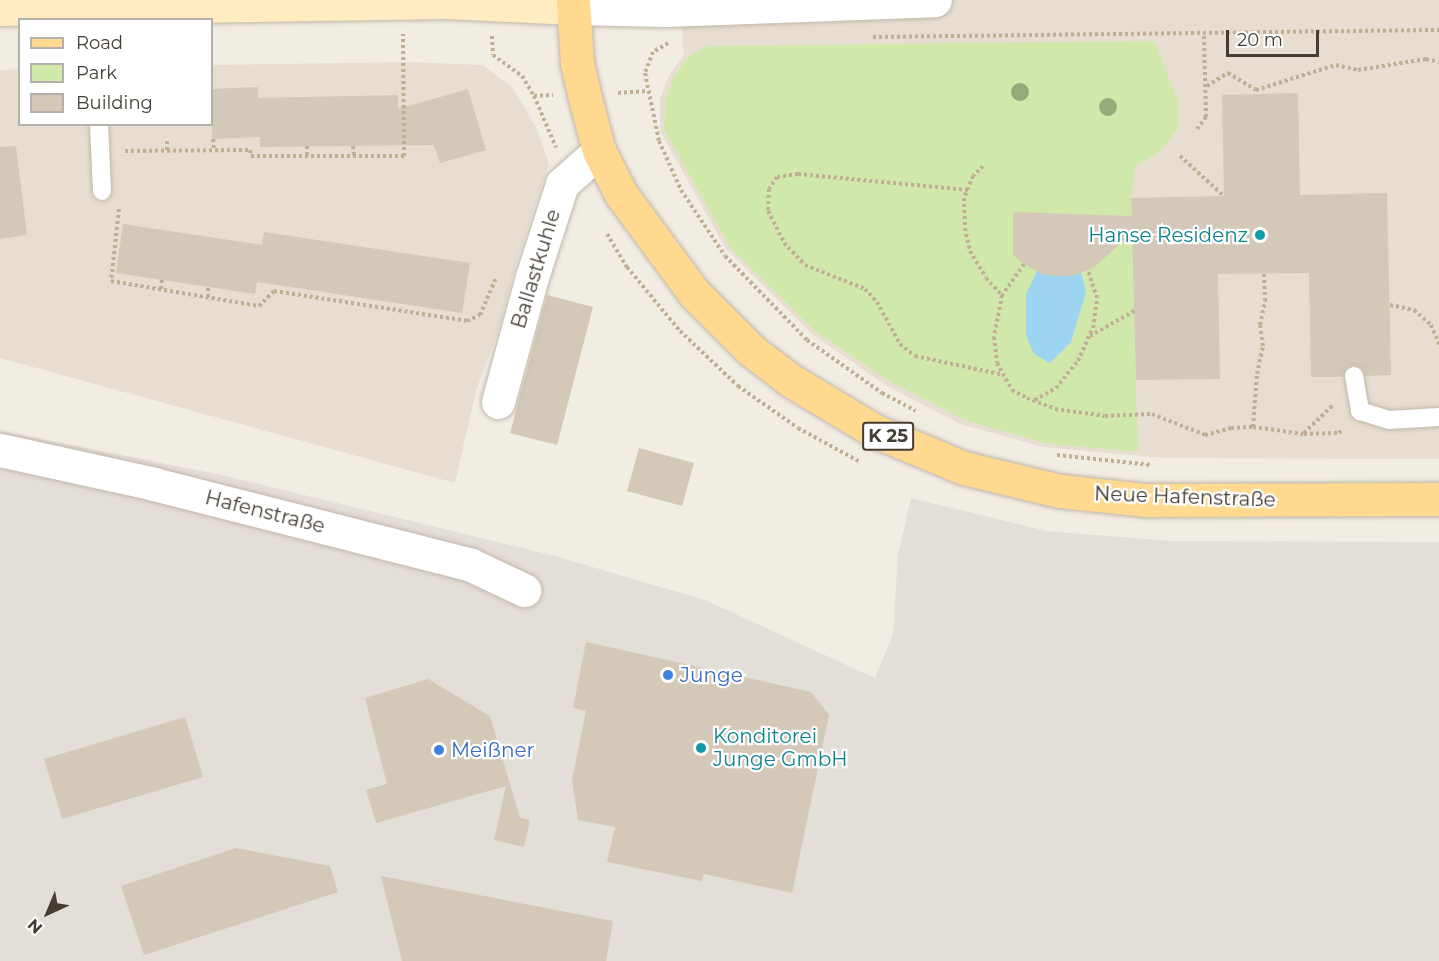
<!DOCTYPE html>
<html>
<head>
<meta charset="utf-8">
<style>
	body { margin:0 }
	#map { position:relative; width:1439px; height:961px; overflow:hidden; background:#f2ede3; font-family:Montserrat,sans-serif }
	div>[style] { position:absolute }
	.residential>* { inset:0; background:#e7ded1 }
	.industrial>* { inset:0; background:#e4ded8 }
	.green>* { inset:0; background:#d0e9aa }
	.water>* { inset:0; background:#9cd4f2 }
	.building>* { inset:0; background:#d4c8b8 }
	.path>* { height:4px; margin-top:-2px; transform-origin:0; background:repeating-linear-gradient(90deg,#c0af96 0 3px,transparent 0 6px) }
	.roads { filter:drop-shadow(0 0 2px #c1b7a9) drop-shadow(0 0 2px #c1b7a9) }
	.lane>* { height:18px; margin:-9px; padding:0 9px; transform-origin:9px; border-radius:9px; background:#fff }
	.street>* { height:33px; margin:-16.5px; padding:0 16.5px; transform-origin:16.5px; border-radius:16.5px; background:#fff }
	.secondary>* { height:33px; margin:-16.5px; padding:0 16.5px; transform-origin:16.5px; border-radius:16.5px; background:#ffecc0 }
	.primary>* { height:33px; margin:-16.5px; padding:0 16.5px; transform-origin:16.5px; border-radius:16.5px; background:#ffd98f }
	.trees>* { width:18px; height:18px; margin:-9px; border-radius:50%; background:#95ac7a }
	.dots>* { width:16px; height:16px; translate:-50% -50%; box-sizing:border-box; border:3px solid #fff; border-radius:50% }
	span { translate:-50% -50%; white-space:nowrap; text-align:center; line-height:1.15; -webkit-text-stroke:4.5px #fff; paint-order:stroke }
	.shield-label span { padding:2px 4px; background:#fff; border:2px solid; border-radius:4px; -webkit-text-stroke-width:0 }
	.shield-label { font-size:18px; color:#443d33; font-weight:700 }
	.culture-label { font-size:20px; color:#0d838f }
	.right { translate:-100% -50%; text-align:right }
	.left { translate:0 -50%; text-align:left }
	.street-label { font-size:20px; color:#443d33 }
	.shop-label { font-size:20px; color:#366cbe }
	.legend { position:absolute; left:18px; top:18px; width:195px; height:108px; box-sizing:border-box; background:#fff; border:2px solid #b4b1ad; margin:0; padding:8px 10px; list-style:none; font-size:18px; color:#443d33 }
	.legend li { display:flex; align-items:center; gap:12px; height:30px }
	.legend b { width:30px; border:2px solid #b4b1ad }
	.north { position:absolute; left:18px; top:883px; width:60px; height:60px; -webkit-text-stroke:4px #fff; paint-order:stroke; rotate:224deg; font-size:16px; font-weight:700; line-height:24px; text-align:center; color:#443d33 }
	.north::after { content:''; display:block; margin:auto; width:21px; height:27px; background:#443d33; clip-path:polygon(50% 0,100% 100%,50% 72%,0 100%) }
	.scale { position:absolute; left:1226px; top:30px; width:93px; height:27px; box-sizing:border-box; border:3px solid #443d33; border-top:0; padding-left:8px; font-size:18px; line-height:21px; white-space:nowrap; color:#443d33; -webkit-text-stroke:4px #fff; paint-order:stroke }
</style>
</head>
<body>
<div id="map">
	<div class="residential">
		<i style="clip-path:polygon(679px 0,1439px 0,1439px 459px,1164px 458px,1043px 447px,960px 424px,887px 386px,812px 334px,726px 249px,660px 131px,660px 99px,669px 76px,684px 54px)"></i>
		<i style="clip-path:polygon(411px 62px,483px 65px,513px 88px,537px 129px,549px 164px,517px 260px,498px 332px,476px 391px,455px 483px,0 358px,0 70px,19px 69px,20px 124px,212px 124px,212px 65px)"></i>
	</div>
	<div class="industrial">
		<i style="clip-path:polygon(0 431px,218px 474px,555px 556px,705px 600px,875px 678px,893px 634px,898px 555px,911px 498px,1047px 531px,1170px 541px,1439px 542px,1439px 961px,0 961px)"></i>
	</div>
	<div class="green">
		<i style="clip-path:polygon(1154px 41px,1178px 101px,1178px 128px,1161px 151px,1135px 167px,1131px 198px,1138px 452px,1044px 443px,965px 420px,889px 381px,815px 331px,730px 247px,664px 129px,666px 98px,674px 77px,688px 57px,708px 46px)"></i>
	</div>
	<div class="water">
		<i style="clip-path:polygon(1037px 271px,1045px 275px,1071px 276px,1081px 273px,1086px 292px,1071px 342px,1050px 363px,1034px 354px,1026px 336px,1026px 294px)"></i>
	</div>
	<div class="building">
		<i style="clip-path:polygon(258px 87px,258px 98px,398px 95px,398px 109px,468px 89px,486px 150px,440px 163px,434px 145px,260px 147px,260px 137px,212px 139px,212px 89px)"></i>
		<i style="clip-path:polygon(1298px 93px,1300px 195px,1387px 193px,1391px 375px,1365px 376px,1362px 368px,1353px 365px,1346px 368px,1343px 377px,1311px 377px,1309px 273px,1218px 274px,1220px 379px,1136px 380px,1132px 233px,1092px 269px,1071px 276px,1044px 275px,1024px 264px,1013px 255px,1013px 212px,1132px 216px,1131px 198px,1224px 196px,1222px 95px)"></i>
		<i style="clip-path:polygon(16px 146px,27px 235px,0 239px,0 147px)"></i>
		<i style="clip-path:polygon(123px 224px,262px 245px,264px 232px,470px 263px,462px 313px,257px 282px,255px 294px,116px 273px)"></i>
		<i style="clip-path:polygon(547px 295px,593px 307px,557px 445px,510px 433px)"></i>
		<i style="clip-path:polygon(639px 448px,694px 463px,682px 506px,627px 491px)"></i>
		<i style="clip-path:polygon(586px 642px,811px 692px,829px 715px,792px 893px,704px 874px,702px 881px,607px 862px,615px 827px,578px 820px,572px 780px,586px 711px,573px 708px)"></i>
		<i style="clip-path:polygon(428px 679px,490px 716px,520px 818px,530px 820px,524px 847px,494px 840px,506px 786px,376px 823px,366px 790px,387px 784px,365px 698px)"></i>
		<i style="clip-path:polygon(185px 717px,203px 777px,62px 819px,44px 759px)"></i>
		<i style="clip-path:polygon(236px 848px,330px 866px,338px 892px,144px 955px,121px 886px)"></i>
		<i style="clip-path:polygon(381px 876px,613px 921px,606px 961px,402px 961px)"></i>
	</div>
	<div class="path">
		<i style="left:492px;top:36px;width:19px;rotate:87deg"></i>
		<i style="left:493px;top:55px;width:36px;rotate:36deg"></i>
		<i style="left:522px;top:76px;width:23px;rotate:59deg"></i>
		<i style="left:534px;top:96px;width:56px;rotate:66.7deg"></i>
		<i style="left:873px;top:37px;width:566px;rotate:-0.71deg"></i>
		<i style="left:668px;top:43px;width:17px;rotate:149deg"></i>
		<i style="left:653px;top:52px;width:22px;rotate:111deg"></i>
		<i style="left:645px;top:73px;width:69px;rotate:78.4deg"></i>
		<i style="left:659px;top:141px;width:54px;rotate:65.8deg"></i>
		<i style="left:681px;top:190px;width:79px;rotate:56.3deg"></i>
		<i style="left:725px;top:256px;width:117px;rotate:45.7deg"></i>
		<i style="left:807px;top:340px;width:92px;rotate:35.2deg"></i>
		<i style="left:882px;top:393px;width:38px;rotate:28deg"></i>
		<i style="left:1207px;top:86px;width:25px;rotate:-32deg"></i>
		<i style="left:1228px;top:73px;width:33px;rotate:31deg"></i>
		<i style="left:1256px;top:90px;width:84px;rotate:-17.4deg"></i>
		<i style="left:1336px;top:65px;width:23px;rotate:13deg"></i>
		<i style="left:1358px;top:70px;width:69px;rotate:-9.2deg"></i>
		<i style="left:1426px;top:59px;width:13px;rotate:13deg"></i>
		<i style="left:618px;top:93px;width:29px;rotate:-4deg"></i>
		<i style="left:534px;top:96px;width:19px;rotate:-3deg"></i>
		<i style="left:1197px;top:129px;width:15px;rotate:-53deg"></i>
		<i style="left:1206px;top:117px;width:84px;rotate:-91.4deg"></i>
		<i style="left:213px;top:139px;width:11px;rotate:85deg"></i>
		<i style="left:167px;top:141px;width:10px;rotate:90deg"></i>
		<i style="left:307px;top:146px;width:10px;rotate:90deg"></i>
		<i style="left:353px;top:146px;width:10px;rotate:84deg"></i>
		<i style="left:125px;top:151px;width:125px;rotate:-0.5deg"></i>
		<i style="left:250px;top:150px;width:6px;rotate:81deg"></i>
		<i style="left:251px;top:156px;width:153px"></i>
		<i style="left:404px;top:156px;width:122px;rotate:-90.5deg"></i>
		<i style="left:1180px;top:156px;width:59px;rotate:42.3deg"></i>
		<i style="left:983px;top:166px;width:14px;rotate:135deg"></i>
		<i style="left:973px;top:176px;width:24px;rotate:112deg"></i>
		<i style="left:964px;top:198px;width:30px;rotate:88deg"></i>
		<i style="left:965px;top:228px;width:24px;rotate:78deg"></i>
		<i style="left:970px;top:251px;width:31px;rotate:59deg"></i>
		<i style="left:986px;top:278px;width:23px;rotate:47deg"></i>
		<i style="left:968px;top:190px;width:171px;rotate:-174.6deg"></i>
		<i style="left:798px;top:174px;width:21px;rotate:172deg"></i>
		<i style="left:777px;top:177px;width:14px;rotate:124deg"></i>
		<i style="left:769px;top:189px;width:22px;rotate:93deg"></i>
		<i style="left:768px;top:211px;width:36px;rotate:63deg"></i>
		<i style="left:784px;top:243px;width:30px;rotate:46deg"></i>
		<i style="left:805px;top:265px;width:65px;rotate:21.8deg"></i>
		<i style="left:865px;top:289px;width:18px;rotate:47deg"></i>
		<i style="left:877px;top:302px;width:48px;rotate:61.3deg"></i>
		<i style="left:900px;top:344px;width:19px;rotate:39deg"></i>
		<i style="left:915px;top:356px;width:91px;rotate:12.1deg"></i>
		<i style="left:119px;top:209px;width:72px;rotate:96.3deg"></i>
		<i style="left:111px;top:281px;width:150px;rotate:9.6deg"></i>
		<i style="left:259px;top:306px;width:21px;rotate:-45deg"></i>
		<i style="left:274px;top:291px;width:195px;rotate:8.8deg"></i>
		<i style="left:467px;top:321px;width:14px;rotate:-25deg"></i>
		<i style="left:480px;top:315px;width:40px;rotate:-66.6deg"></i>
		<i style="left:607px;top:234px;width:39px;rotate:59deg"></i>
		<i style="left:627px;top:267px;width:83px;rotate:50.4deg"></i>
		<i style="left:680px;top:331px;width:80px;rotate:43.5deg"></i>
		<i style="left:738px;top:386px;width:73px;rotate:35deg"></i>
		<i style="left:798px;top:428px;width:71px;rotate:28.7deg"></i>
		<i style="left:1024px;top:264px;width:38px;rotate:125deg"></i>
		<i style="left:1002px;top:295px;width:43px;rotate:100.8deg"></i>
		<i style="left:994px;top:337px;width:26px;rotate:83deg"></i>
		<i style="left:997px;top:363px;width:31px;rotate:61deg"></i>
		<i style="left:1012px;top:390px;width:17px;rotate:28deg"></i>
		<i style="left:1027px;top:398px;width:30px;rotate:21deg"></i>
		<i style="left:1055px;top:409px;width:50px;rotate:8deg"></i>
		<i style="left:1105px;top:416px;width:47px;rotate:-2.4deg"></i>
		<i style="left:1152px;top:414px;width:57px;rotate:21.6deg"></i>
		<i style="left:1205px;top:435px;width:27px;rotate:-15deg"></i>
		<i style="left:1231px;top:428px;width:22px;rotate:-3deg"></i>
		<i style="left:1253px;top:427px;width:51px;rotate:7.8deg"></i>
		<i style="left:1304px;top:434px;width:35px;rotate:-2deg"></i>
		<i style="left:1339px;top:433px;width:6px;rotate:-51deg"></i>
		<i style="left:161px;top:289px;width:9px;rotate:-84deg"></i>
		<i style="left:208px;top:297px;width:10px;rotate:-90deg"></i>
		<i style="left:1390px;top:305px;width:25px;rotate:12deg"></i>
		<i style="left:1414px;top:310px;width:23px;rotate:41deg"></i>
		<i style="left:1431px;top:325px;width:21px;rotate:67deg"></i>
		<i style="left:1090px;top:336px;width:51px;rotate:-29.6deg"></i>
		<i style="left:1035px;top:400px;width:24px;rotate:-30deg"></i>
		<i style="left:1056px;top:388px;width:35px;rotate:-51deg"></i>
		<i style="left:1078px;top:361px;width:36px;rotate:-66deg"></i>
		<i style="left:1093px;top:328px;width:30px;rotate:-82deg"></i>
		<i style="left:1097px;top:298px;width:29px;rotate:-108deg"></i>
		<i style="left:1253px;top:427px;width:53px;rotate:-85.7deg"></i>
		<i style="left:1257px;top:374px;width:29px;rotate:-78deg"></i>
		<i style="left:1263px;top:346px;width:21px;rotate:-98deg"></i>
		<i style="left:1260px;top:325px;width:25px;rotate:-78deg"></i>
		<i style="left:1265px;top:301px;width:27px;rotate:-92deg"></i>
		<i style="left:1304px;top:433px;width:40px;rotate:-44deg"></i>
		<i style="left:1057px;top:455px;width:95px;rotate:6.1deg"></i>
	</div>
	<div class="roads">
		<div class="lane">
			<i style="left:99px;top:124px;width:67px;rotate:87.4deg"></i>
			<i style="left:1354px;top:376px;width:36px;rotate:80deg"></i>
			<i style="left:1360px;top:411px;width:30px;rotate:17deg"></i>
			<i style="left:1389px;top:420px;width:50px;rotate:-3.4deg"></i>
		</div>
		<div class="street">
			<i style="left:572px;top:8px;width:94px;rotate:1.2deg"></i>
			<i style="left:666px;top:10px;width:269px;rotate:-2.1deg"></i>
			<i style="left:498px;top:402px;width:130px;rotate:-74.8deg"></i>
			<i style="left:532px;top:277px;width:98px;rotate:-72.1deg"></i>
			<i style="left:562px;top:184px;width:50px;rotate:-41.7deg"></i>
			<i style="left:0;top:450px;width:158px;rotate:12.4deg"></i>
			<i style="left:154px;top:484px;width:327px;rotate:14.3deg"></i>
			<i style="left:471px;top:565px;width:59px;rotate:25.3deg"></i>
		</div>
		<div class="secondary">
			<i style="left:0;top:9px;width:445px;rotate:-0.9deg"></i>
			<i style="left:445px;top:2px;width:127px;rotate:2.7deg"></i>
		</div>
		<div class="primary">
			<i style="left:573px;top:0;width:63px;rotate:86.4deg"></i>
			<i style="left:577px;top:63px;width:32px;rotate:77deg"></i>
			<i style="left:584px;top:94px;width:59px;rotate:75.3deg"></i>
			<i style="left:599px;top:151px;width:48px;rotate:62.9deg"></i>
			<i style="left:621px;top:194px;width:123px;rotate:53.6deg"></i>
			<i style="left:694px;top:293px;width:81px;rotate:45deg"></i>
			<i style="left:751px;top:350px;width:49px;rotate:37.6deg"></i>
			<i style="left:790px;top:380px;width:99px;rotate:31deg"></i>
			<i style="left:875px;top:431px;width:96px;rotate:22.6deg"></i>
			<i style="left:964px;top:468px;width:99px;rotate:13.5deg"></i>
			<i style="left:1060px;top:491px;width:85px;rotate:6deg"></i>
			<i style="left:1145px;top:500px;width:294px;rotate:-0.2deg"></i>
		</div>
	</div>
	<div class="trees">
		<i style="left:1020px;top:92px"></i>
		<i style="left:1108px;top:107px"></i>
	</div>
	<div class="dots">
		<i style="left:1260px;top:235px;background:#0f9aa8"></i>
		<i style="left:668px;top:675px;background:#3f7fe0"></i>
		<i style="left:701px;top:748px;background:#0f9aa8"></i>
		<i style="left:439px;top:750px;background:#3f7fe0"></i>
	</div>
	<div class="shield-label">
		<span style="left:888px;top:436px">K 25</span>
	</div>
	<div class="culture-label">
		<span class="right" style="left:1248px;top:235px">Hanse Residenz</span>
		<span class="left" style="left:713px;top:748px">Konditorei<br>Junge GmbH</span>
	</div>
	<div class="street-label">
		<span style="left:536px;top:269px;rotate:-73deg">Ballastkuhle</span>
		<span style="left:1185px;top:497px;rotate:2deg">Neue Hafenstraße</span>
		<span style="left:265px;top:512px;rotate:14deg">Hafenstraße</span>
	</div>
	<div class="shop-label">
		<span class="left" style="left:680px;top:675px">Junge</span>
		<span class="left" style="left:451px;top:750px">Meißner</span>
	</div>
	<ul class="legend">
	<li><b style="height:8px;background:#ffd98f"></b>Road</li>
	<li><b style="height:16px;background:#d0e9aa"></b>Park</li>
	<li><b style="height:16px;background:#d4c8b8"></b>Building</li>
	</ul>
	<div class="north">N</div>
	<div class="scale">20 m</div>
</div>
</body>
</html>
